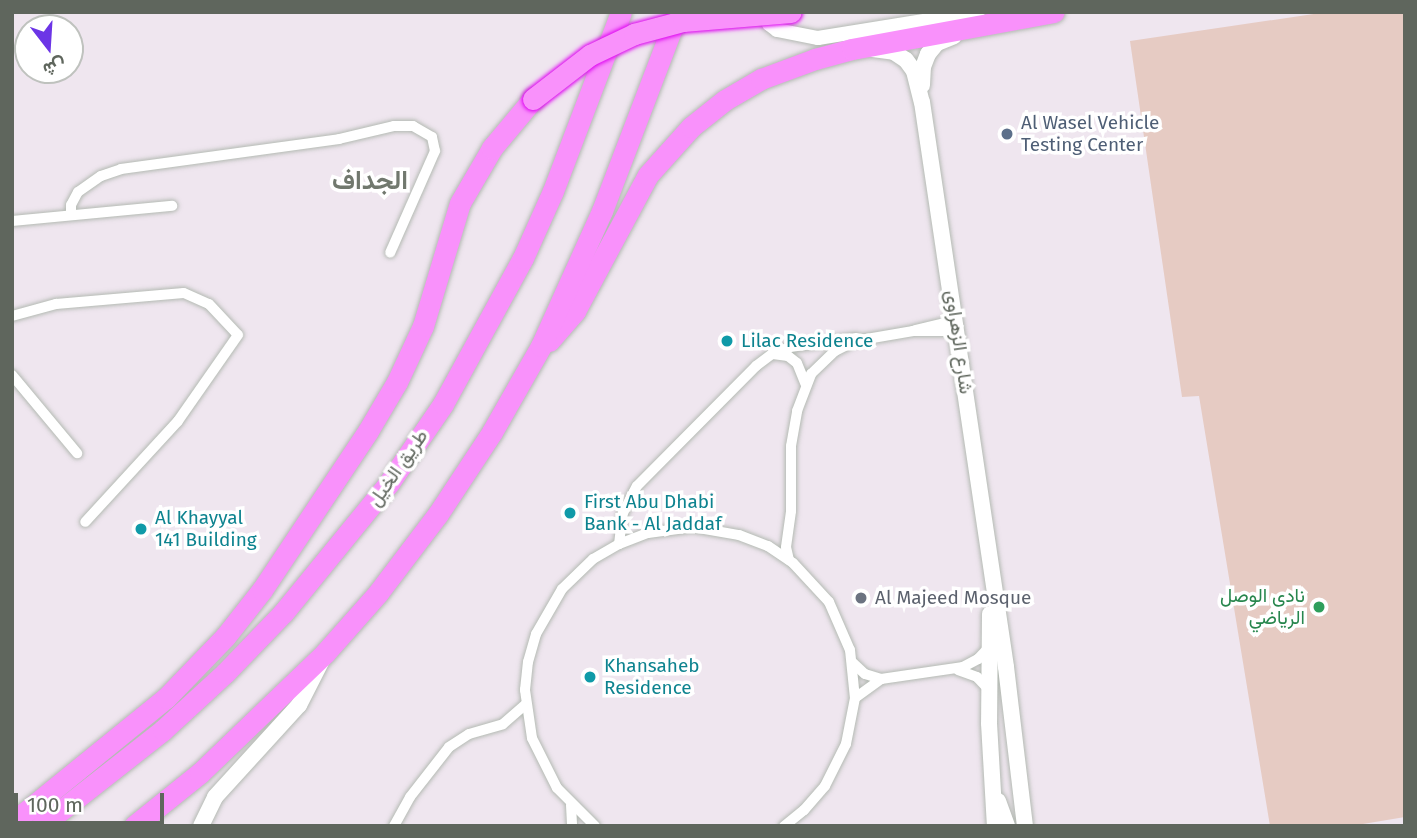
<!DOCTYPE html>
<html>
<head>
<meta charset="utf-8">
<style>
	body { margin:0 }
	#map { position:relative; width:1417px; height:838px; overflow:hidden; background:#efe6ef; font-family:"Fira Sans",Vazirmatn,sans-serif }
	div>[style] { position:absolute }
	.green>* { inset:0; background:#e6cbc3 }
	.roads { filter:drop-shadow(0 0 2px #b4bab3) drop-shadow(0 0 2px #b4bab3) }
	.minor>* { height:10px; margin:-5px; padding:0 5px; transform-origin:5px; border-radius:5px; background:#fff }
	.tertiary>* { height:14px; margin:-7px; padding:0 7px; transform-origin:7px; border-radius:7px; background:#fff }
	.secondary>* { height:16px; margin:-8px; padding:0 8px; transform-origin:8px; border-radius:8px; background:#fff }
	.motorway>* { height:21px; margin:-10.5px; padding:0 10.5px; transform-origin:10.5px; border-radius:10.5px; background:#f991fb }
	.bridges { filter:drop-shadow(0 0 2px #dd04f0) drop-shadow(0 0 2px #dd04f0) }
	.motorway-bridge>* { height:21px; margin:-10.5px; padding:0 10.5px; transform-origin:10.5px; border-radius:10.5px; background:#f991fb }
	.dots>* { width:19px; height:19px; translate:-50% -50%; box-sizing:border-box; border:4px solid #fff; border-radius:50% }
	span { translate:-50% -50%; white-space:nowrap; text-align:center; line-height:1.15; -webkit-text-stroke:7px #fff; paint-order:stroke }
	.service-label { font-size:19px; color:#4e5e75 }
	.left { translate:0 -50%; text-align:left }
	.culture-label { font-size:19px; color:#0d838f }
	.street-label { font-size:19px; color:#5f665d }
	.leisure-label { font-size:19px; color:#27864d }
	.right { translate:-100% -50%; text-align:right }
	.worship-label { font-size:19px; color:#5b616d }
	.district-label { font-size:26px; color:#71786e; font-weight:700 }
	.frame { position:absolute; inset:0; border:14px solid #5f665d; pointer-events:none }
	.north { position:absolute; left:14px; top:14px; width:70px; height:70px; box-sizing:border-box; background:#fff; border:2px solid #bfc2be; border-radius:50%; rotate:163deg; font-size:19px; font-weight:700; line-height:28px; text-align:center; color:#5f665d }
	.north::after { content:''; display:block; margin:auto; width:24px; height:32px; background:#6c35e6; clip-path:polygon(50% 0,100% 100%,50% 72%,0 100%) }
	.scale { position:absolute; left:14px; top:793px; width:150px; height:32px; box-sizing:border-box; border:4px solid #5f665d; border-top:0; padding-left:9px; font-size:21px; line-height:24px; white-space:nowrap; color:#5f665d; -webkit-text-stroke:5px #fff; paint-order:stroke }
</style>
</head>
<body>
<div id="map">
	<div class="green">
		<i style="clip-path:polygon(1327px 12px,1405px 12px,1405px 817px,1351px 826px,1270px 826px,1199px 396px,1182px 397px,1130px 41px)"></i>
	</div>
	<div class="roads">
		<div class="minor">
			<i style="left:71px;top:215px;width:10px;rotate:-90deg"></i>
			<i style="left:71px;top:205px;width:15px;rotate:-62deg"></i>
			<i style="left:78px;top:192px;width:28px;rotate:-35deg"></i>
			<i style="left:101px;top:176px;width:21px;rotate:-19deg"></i>
			<i style="left:121px;top:169px;width:220px;rotate:-7.8deg"></i>
			<i style="left:339px;top:139px;width:57px;rotate:-13.3deg"></i>
			<i style="left:394px;top:126px;width:19px"></i>
			<i style="left:413px;top:126px;width:22px;rotate:30deg"></i>
			<i style="left:432px;top:137px;width:14px;rotate:78deg"></i>
			<i style="left:435px;top:151px;width:111px;rotate:113.8deg"></i>
			<i style="left:12px;top:221px;width:161px;rotate:-5.4deg"></i>
			<i style="left:12px;top:316px;width:46px;rotate:-15.3deg"></i>
			<i style="left:56px;top:304px;width:128px;rotate:-4.9deg"></i>
			<i style="left:184px;top:293px;width:27px;rotate:24deg"></i>
			<i style="left:209px;top:304px;width:42px;rotate:46.9deg"></i>
			<i style="left:238px;top:335px;width:105px;rotate:124.9deg"></i>
			<i style="left:178px;top:421px;width:137px;rotate:132.6deg"></i>
			<i style="left:915px;top:330px;width:43px;rotate:-13.4deg"></i>
			<i style="left:773px;top:354px;width:15px;rotate:8deg"></i>
			<i style="left:788px;top:356px;width:11px;rotate:38deg"></i>
			<i style="left:797px;top:363px;width:22px;rotate:68deg"></i>
			<i style="left:12px;top:375px;width:102px;rotate:50.2deg"></i>
			<i style="left:619px;top:544px;width:31px;rotate:-83deg"></i>
			<i style="left:623px;top:513px;width:30px;rotate:-63deg"></i>
			<i style="left:637px;top:486px;width:169px;rotate:-45.2deg"></i>
			<i style="left:756px;top:366px;width:20px;rotate:-37deg"></i>
			<i style="left:772px;top:354px;width:19px;rotate:-21deg"></i>
			<i style="left:790px;top:347px;width:67px;rotate:-7.8deg"></i>
			<i style="left:789px;top:560px;width:13px;rotate:-103deg"></i>
			<i style="left:786px;top:547px;width:36px;rotate:-82deg"></i>
			<i style="left:791px;top:511px;width:65px;rotate:-90deg"></i>
			<i style="left:791px;top:446px;width:36px;rotate:-80deg"></i>
			<i style="left:797px;top:411px;width:40px;rotate:-69deg"></i>
			<i style="left:811px;top:374px;width:33px;rotate:-44deg"></i>
			<i style="left:835px;top:351px;width:22px;rotate:-27deg"></i>
			<i style="left:855px;top:341px;width:59px;rotate:-9.8deg"></i>
			<i style="left:913px;top:331px;width:45px"></i>
			<i style="left:853px;top:663px;width:16px;rotate:43deg"></i>
			<i style="left:865px;top:674px;width:17px;rotate:17deg"></i>
			<i style="left:958px;top:670px;width:20px;rotate:20deg"></i>
			<i style="left:977px;top:677px;width:16px;rotate:47deg"></i>
			<i style="left:855px;top:698px;width:32px;rotate:-36deg"></i>
			<i style="left:881px;top:679px;width:83px;rotate:-8.3deg"></i>
			<i style="left:963px;top:667px;width:17px;rotate:-28deg"></i>
			<i style="left:978px;top:659px;width:18px;rotate:-47deg"></i>
			<i style="left:571px;top:805px;width:21px;rotate:87deg"></i>
			<i style="left:394px;top:826px;width:33px;rotate:-61deg"></i>
			<i style="left:410px;top:797px;width:63px;rotate:-52deg"></i>
			<i style="left:449px;top:747px;width:24px;rotate:-33deg"></i>
			<i style="left:469px;top:734px;width:35px;rotate:-16deg"></i>
			<i style="left:503px;top:724px;width:30px;rotate:-41deg"></i>
			<i style="left:595px;top:826px;width:54px;rotate:-135deg"></i>
			<i style="left:557px;top:788px;width:56px;rotate:-116.6deg"></i>
			<i style="left:532px;top:738px;width:49px;rotate:-98.3deg"></i>
			<i style="left:525px;top:690px;width:28px;rotate:-84deg"></i>
			<i style="left:528px;top:662px;width:29px;rotate:-74deg"></i>
			<i style="left:536px;top:634px;width:52px;rotate:-60deg"></i>
			<i style="left:562px;top:589px;width:43px;rotate:-44.1deg"></i>
			<i style="left:593px;top:559px;width:30px;rotate:-30deg"></i>
			<i style="left:619px;top:544px;width:31px;rotate:-21deg"></i>
			<i style="left:648px;top:533px;width:45px;rotate:-7.6deg"></i>
			<i style="left:693px;top:527px;width:47px;rotate:9.9deg"></i>
			<i style="left:739px;top:535px;width:31px;rotate:21deg"></i>
			<i style="left:768px;top:546px;width:30px;rotate:34deg"></i>
			<i style="left:793px;top:563px;width:53px;rotate:47.3deg"></i>
			<i style="left:829px;top:602px;width:52px;rotate:66.4deg"></i>
			<i style="left:850px;top:650px;width:48px;rotate:84.1deg"></i>
			<i style="left:855px;top:698px;width:47px;rotate:101.1deg"></i>
			<i style="left:846px;top:744px;width:47px;rotate:116.6deg"></i>
			<i style="left:825px;top:786px;width:32px;rotate:131deg"></i>
			<i style="left:804px;top:810px;width:26px;rotate:141deg"></i>
		</div>
		<div class="tertiary">
			<i style="left:766px;top:12px;width:12px;rotate:76deg"></i>
			<i style="left:769px;top:24px;width:10px;rotate:37deg"></i>
			<i style="left:777px;top:30px;width:42px;rotate:11deg"></i>
			<i style="left:818px;top:38px;width:162px;rotate:-9.2deg"></i>
		</div>
		<div class="secondary">
			<i style="left:873px;top:49px;width:21px;rotate:8deg"></i>
			<i style="left:894px;top:52px;width:14px;rotate:34deg"></i>
			<i style="left:906px;top:60px;width:14px;rotate:54deg"></i>
			<i style="left:914px;top:71px;width:32px;rotate:76deg"></i>
			<i style="left:922px;top:102px;width:571px;rotate:81.54deg"></i>
			<i style="left:1006px;top:667px;width:160px;rotate:83.2deg"></i>
			<i style="left:922px;top:85px;width:18px;rotate:-87deg"></i>
			<i style="left:923px;top:67px;width:14px;rotate:-69deg"></i>
			<i style="left:928px;top:54px;width:14px;rotate:-51deg"></i>
			<i style="left:937px;top:43px;width:18px;rotate:-22deg"></i>
			<i style="left:990px;top:614px;width:109px;rotate:90.5deg"></i>
			<i style="left:989px;top:723px;width:103px;rotate:86.7deg"></i>
			<i style="left:998px;top:801px;width:27px;rotate:70deg"></i>
			<i style="left:201px;top:826px;width:32px;rotate:-64deg"></i>
			<i style="left:215px;top:797px;width:125px;rotate:-47.6deg"></i>
			<i style="left:299px;top:705px;width:51px;rotate:-62.9deg"></i>
		</div>
		<div class="motorway">
			<i style="left:549px;top:341px;width:40px;rotate:-49deg"></i>
			<i style="left:575px;top:311px;width:154px;rotate:-61.8deg"></i>
			<i style="left:648px;top:175px;width:64px;rotate:-48.1deg"></i>
			<i style="left:691px;top:127px;width:43px;rotate:-38.5deg"></i>
			<i style="left:725px;top:100px;width:42px;rotate:-30.3deg"></i>
			<i style="left:761px;top:79px;width:58px;rotate:-20.3deg"></i>
			<i style="left:815px;top:59px;width:38px;rotate:-15deg"></i>
			<i style="left:852px;top:49px;width:205px;rotate:-10.4deg"></i>
			<i style="left:12px;top:823px;width:198px;rotate:-39.1deg"></i>
			<i style="left:166px;top:698px;width:85px;rotate:-46deg"></i>
			<i style="left:225px;top:637px;width:60px;rotate:-51.8deg"></i>
			<i style="left:262px;top:590px;width:191px;rotate:-56.3deg"></i>
			<i style="left:368px;top:431px;width:57px;rotate:-59.4deg"></i>
			<i style="left:397px;top:382px;width:62px;rotate:-65.1deg"></i>
			<i style="left:423px;top:326px;width:128px;rotate:-73.3deg"></i>
			<i style="left:460px;top:203px;width:64px;rotate:-59.8deg"></i>
			<i style="left:492px;top:148px;width:64px;rotate:-50.1deg"></i>
			<i style="left:41px;top:826px;width:155px;rotate:-38.2deg"></i>
			<i style="left:163px;top:730px;width:84px;rotate:-42.6deg"></i>
			<i style="left:225px;top:673px;width:83px;rotate:-46deg"></i>
			<i style="left:283px;top:613px;width:168px;rotate:-50.8deg"></i>
			<i style="left:389px;top:483px;width:96px;rotate:-55.6deg"></i>
			<i style="left:443px;top:404px;width:166px;rotate:-61.3deg"></i>
			<i style="left:523px;top:258px;width:73px;rotate:-65.9deg"></i>
			<i style="left:553px;top:191px;width:191px;rotate:-69.2deg"></i>
			<i style="left:134px;top:826px;width:85px;rotate:-38.8deg"></i>
			<i style="left:200px;top:773px;width:173px;rotate:-43.8deg"></i>
			<i style="left:325px;top:653px;width:80px;rotate:-48.5deg"></i>
			<i style="left:378px;top:593px;width:99px;rotate:-52.8deg"></i>
			<i style="left:438px;top:514px;width:98px;rotate:-56.6deg"></i>
			<i style="left:492px;top:432px;width:99px;rotate:-60.3deg"></i>
			<i style="left:541px;top:346px;width:148px;rotate:-65.7deg"></i>
			<i style="left:602px;top:211px;width:213px;rotate:-69.1deg"></i>
		</div>
	</div>
	<div class="bridges">
		<div class="motorway-bridge">
			<i style="left:533px;top:99px;width:72px;rotate:-37.7deg"></i>
			<i style="left:590px;top:55px;width:49px;rotate:-25.5deg"></i>
			<i style="left:634px;top:34px;width:51px;rotate:-14.9deg"></i>
			<i style="left:683px;top:21px;width:108px;rotate:-4.8deg"></i>
		</div>
	</div>
	<div class="dots">
		<i style="left:1007px;top:134px;background:#5c6f8a"></i>
		<i style="left:727px;top:341px;background:#0f9aa8"></i>
		<i style="left:570px;top:513px;background:#0f9aa8"></i>
		<i style="left:141px;top:529px;background:#0f9aa8"></i>
		<i style="left:861px;top:598px;background:#6b7280"></i>
		<i style="left:1319px;top:607px;background:#2e9e5b"></i>
		<i style="left:590px;top:677px;background:#0f9aa8"></i>
	</div>
	<div class="service-label">
		<span class="left" style="left:1021px;top:134px">Al Wasel Vehicle<br>Testing Center</span>
	</div>
	<div class="culture-label">
		<span class="left" style="left:741px;top:341px">Lilac Residence</span>
		<span class="left" style="left:584px;top:513px">First Abu Dhabi<br>Bank - Al Jaddaf</span>
		<span class="left" style="left:155px;top:529px">Al Khayyal<br>141 Building</span>
		<span class="left" style="left:604px;top:677px">Khansaheb<br>Residence</span>
	</div>
	<div class="street-label">
		<span style="left:959px;top:342px;rotate:82deg">شارع الزهراوى</span>
		<span style="left:398px;top:468px;rotate:-55deg">طريق الخيل</span>
	</div>
	<div class="leisure-label">
		<span class="right" style="left:1305px;top:607px">نادي الوصل<br>الرياضي</span>
	</div>
	<div class="worship-label">
		<span class="left" style="left:875px;top:598px">Al Majeed Mosque</span>
	</div>
	<div class="district-label">
		<span style="left:370px;top:181px">الجداف</span>
	</div>
	<div class="frame"></div>
	<div class="north">ش</div>
	<div class="scale">100 m</div>
</div>
</body>
</html>
